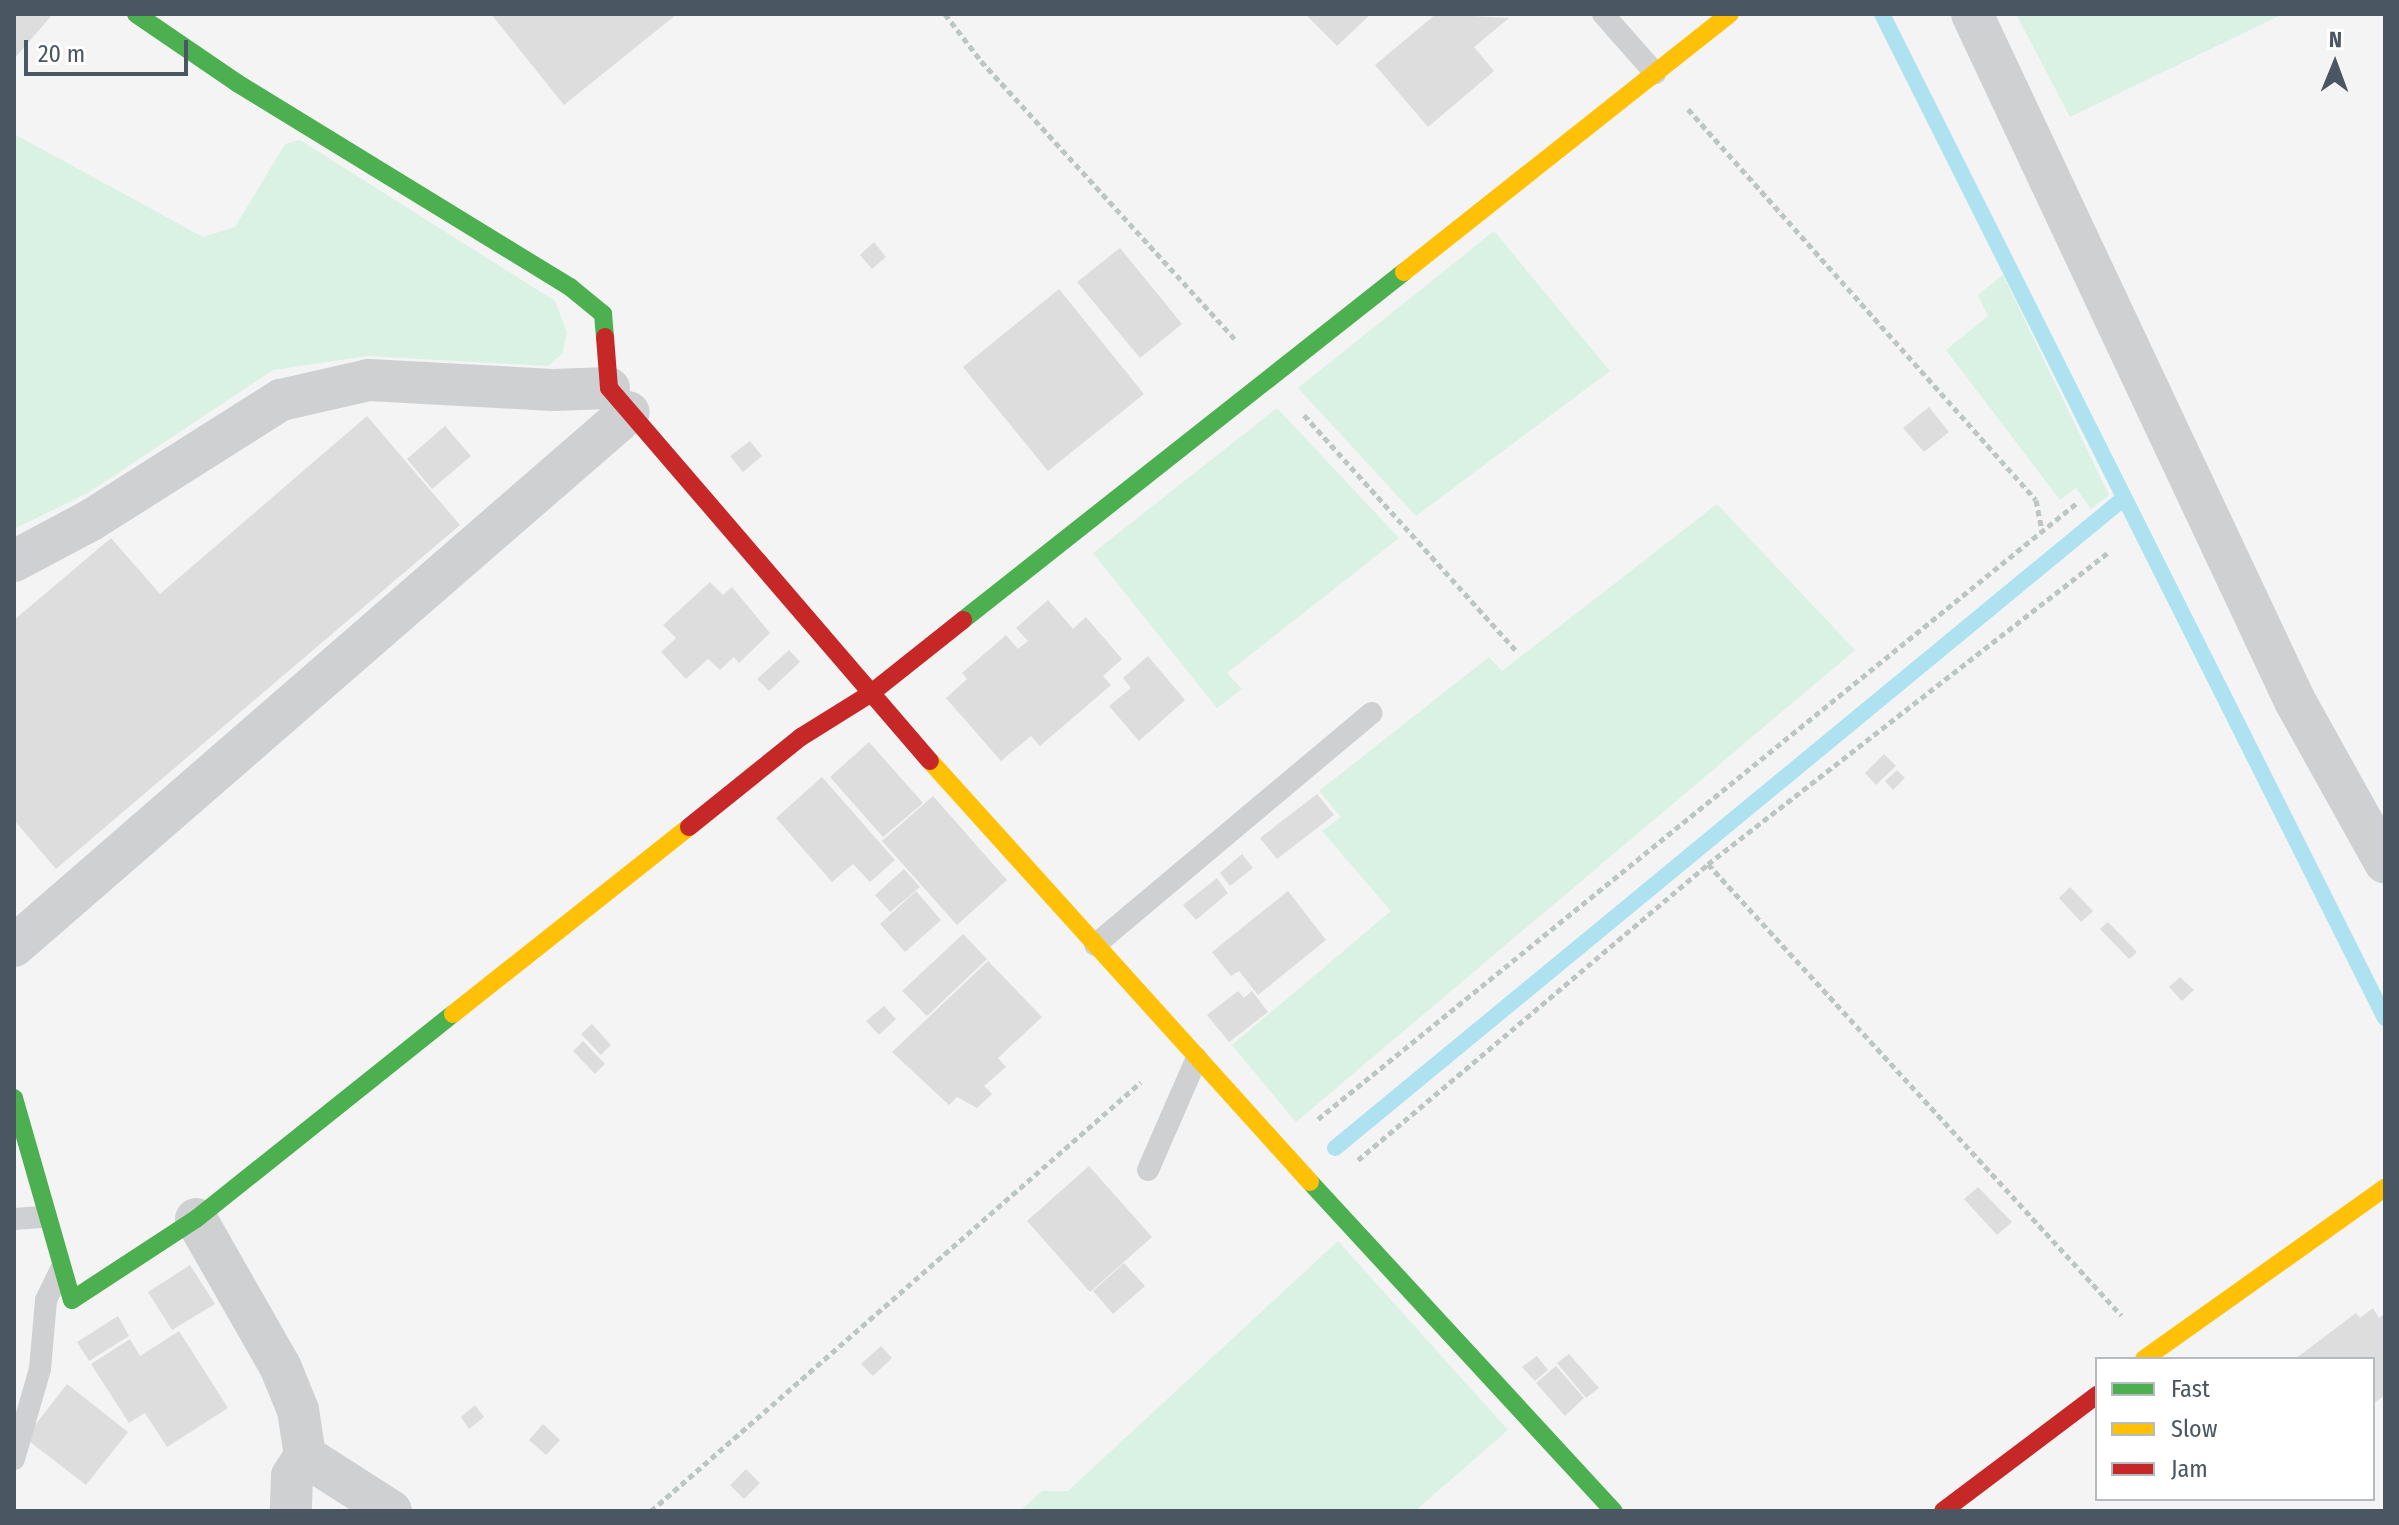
<!DOCTYPE html>
<html>
<head>
<meta charset="utf-8">
<style>
	body { margin:0 }
	#map { position:relative; width:2399px; height:1525px; overflow:hidden; background:#f4f4f4; font-family:"Fira Sans Condensed",sans-serif }
	div>[style] { position:absolute }
	.green>* { inset:0; background:#d9f2e3 }
	.stream>* { height:16px; margin:-8px; padding:0 8px; transform-origin:8px; border-radius:8px; background:#aee2f0 }
	.building>* { inset:0; background:#ddddde }
	.path>* { height:5px; margin-top:-2.5px; transform-origin:0; background:repeating-linear-gradient(90deg,#bcc7c4 0 6px,transparent 0 10px) }
	.lane>* { height:22px; margin:-11px; padding:0 11px; transform-origin:11px; border-radius:11px; background:#ced0d2 }
	.street>* { height:42px; margin:-21px; padding:0 21px; transform-origin:21px; border-radius:21px; background:#ced0d2 }
	.fast>* { height:18px; margin:-9px; padding:0 9px; transform-origin:9px; border-radius:9px; background:#4caf50 }
	.slow>* { height:18px; margin:-9px; padding:0 9px; transform-origin:9px; border-radius:9px; background:#ffc107 }
	.jam>* { height:18px; margin:-9px; padding:0 9px; transform-origin:9px; border-radius:9px; background:#c62828 }
	span { translate:-50% -50%; white-space:nowrap; text-align:center; line-height:1.15; -webkit-text-stroke:8px #fff; paint-order:stroke }
	.frame { position:absolute; inset:0; border:16px solid #4a5661; pointer-events:none }
	.legend { position:absolute; left:2095px; top:1357px; width:280px; height:144px; box-sizing:border-box; background:#fff; border:2px solid #b7bbc0; margin:0; padding:10px 14px; list-style:none; font-size:24px; color:#4a5661 }
	.legend li { display:flex; align-items:center; gap:16px; height:40px }
	.legend b { width:40px; border:2px solid #b7bbc0 }
	.north { position:absolute; left:2295px; top:24px; width:80px; height:80px; -webkit-text-stroke:6px #fff; paint-order:stroke; rotate:1deg; font-size:22px; font-weight:700; line-height:32px; text-align:center; color:#4a5661 }
	.north::after { content:''; display:block; margin:auto; width:28px; height:36px; background:#4a5661; clip-path:polygon(50% 0,100% 100%,50% 72%,0 100%) }
	.scale { position:absolute; left:24px; top:40px; width:164px; height:36px; box-sizing:border-box; border:4px solid #4a5661; border-top:0; padding-left:10px; font-size:24px; line-height:28px; white-space:nowrap; color:#4a5661; -webkit-text-stroke:6px #fff; paint-order:stroke }
</style>
</head>
<body>
<div id="map">
	<div class="green">
		<i style="clip-path:polygon(2016px 14px,2283px 14px,2070px 117px)"></i>
		<i style="clip-path:polygon(14px 134px,203px 237px,235px 227px,285px 144px,300px 140px,555px 301px,567px 333px,562px 354px,548px 366px,367px 356px,273px 370px,88px 493px,14px 529px)"></i>
		<i style="clip-path:polygon(1494px 231px,1610px 371px,1416px 516px,1298px 388px)"></i>
		<i style="clip-path:polygon(2003px 275px,2109px 495px,2091px 509px,2076px 488px,2060px 500px,1946px 350px,1988px 316px,1978px 295px)"></i>
		<i style="clip-path:polygon(1277px 408px,1399px 538px,1227px 673px,1242px 689px,1217px 708px,1093px 553px)"></i>
		<i style="clip-path:polygon(1717px 504px,1855px 650px,1296px 1122px,1232px 1045px,1391px 911px,1322px 831px,1341px 817px,1319px 791px,1489px 657px,1502px 671px)"></i>
		<i style="clip-path:polygon(1338px 1241px,1508px 1430px,1415px 1511px,1020px 1511px,1042px 1491px,1068px 1491px)"></i>
	</div>
	<div class="stream">
		<i style="left:1882px;top:14px;width:1123px;rotate:63.39deg"></i>
		<i style="left:1335px;top:1148px;width:1022px;rotate:-39.48deg"></i>
	</div>
	<div class="building">
		<i style="clip-path:polygon(14px 14px,53px 14px,14px 59px)"></i>
		<i style="clip-path:polygon(491px 14px,677px 14px,564px 105px)"></i>
		<i style="clip-path:polygon(1305px 14px,1371px 14px,1337px 46px)"></i>
		<i style="clip-path:polygon(1436px 14px,1509px 18px,1474px 47px,1494px 71px,1428px 127px,1375px 65px)"></i>
		<i style="clip-path:polygon(874px 242px,886px 257px,872px 269px,860px 255px)"></i>
		<i style="clip-path:polygon(1120px 248px,1182px 324px,1140px 358px,1077px 282px)"></i>
		<i style="clip-path:polygon(1059px 289px,1144px 394px,1048px 471px,963px 367px)"></i>
		<i style="clip-path:polygon(1929px 407px,1949px 432px,1924px 452px,1903px 428px)"></i>
		<i style="clip-path:polygon(367px 416px,460px 525px,56px 869px,14px 820px,14px 620px,111px 538px,160px 594px)"></i>
		<i style="clip-path:polygon(445px 426px,471px 456px,432px 489px,407px 459px)"></i>
		<i style="clip-path:polygon(750px 441px,762px 456px,743px 472px,730px 456px)"></i>
		<i style="clip-path:polygon(710px 582px,723px 595px,732px 587px,770px 633px,739px 663px,734px 657px,720px 670px,708px 659px,686px 679px,661px 652px,676px 638px,663px 625px)"></i>
		<i style="clip-path:polygon(1048px 600px,1073px 629px,1086px 617px,1122px 659px,1103px 676px,1111px 685px,1040px 746px,1031px 736px,1001px 761px,946px 698px,967px 679px,962px 673px,1006px 635px,1018px 649px,1028px 641px,1016px 628px)"></i>
		<i style="clip-path:polygon(789px 650px,800px 662px,769px 691px,757px 679px)"></i>
		<i style="clip-path:polygon(1148px 656px,1185px 700px,1139px 741px,1109px 706px,1131px 688px,1123px 678px)"></i>
		<i style="clip-path:polygon(869px 742px,923px 803px,883px 837px,830px 777px)"></i>
		<i style="clip-path:polygon(1884px 754px,1896px 766px,1876px 785px,1865px 773px)"></i>
		<i style="clip-path:polygon(1897px 770px,1905px 778px,1893px 790px,1885px 781px)"></i>
		<i style="clip-path:polygon(822px 777px,895px 860px,870px 882px,853px 864px,832px 882px,776px 818px)"></i>
		<i style="clip-path:polygon(1317px 794px,1334px 815px,1277px 859px,1260px 838px)"></i>
		<i style="clip-path:polygon(933px 796px,1007px 880px,957px 925px,882px 841px)"></i>
		<i style="clip-path:polygon(1242px 854px,1253px 868px,1230px 886px,1220px 873px)"></i>
		<i style="clip-path:polygon(904px 869px,920px 887px,890px 912px,875px 895px)"></i>
		<i style="clip-path:polygon(1217px 878px,1228px 893px,1196px 920px,1183px 905px)"></i>
		<i style="clip-path:polygon(2070px 887px,2093px 911px,2081px 922px,2059px 898px)"></i>
		<i style="clip-path:polygon(916px 891px,941px 920px,905px 952px,880px 924px)"></i>
		<i style="clip-path:polygon(1288px 891px,1326px 940px,1258px 995px,1239px 971px,1231px 976px,1212px 952px)"></i>
		<i style="clip-path:polygon(2108px 922px,2137px 952px,2129px 959px,2100px 929px)"></i>
		<i style="clip-path:polygon(963px 934px,987px 959px,927px 1016px,902px 991px)"></i>
		<i style="clip-path:polygon(988px 961px,1042px 1017px,998px 1058px,1006px 1067px,984px 1086px,992px 1094px,977px 1108px,957px 1097px,949px 1105px,892px 1052px)"></i>
		<i style="clip-path:polygon(2180px 977px,2194px 990px,2182px 1001px,2169px 987px)"></i>
		<i style="clip-path:polygon(1238px 991px,1244px 998px,1252px 991px,1268px 1012px,1229px 1042px,1207px 1015px)"></i>
		<i style="clip-path:polygon(884px 1006px,896px 1019px,879px 1035px,866px 1021px)"></i>
		<i style="clip-path:polygon(592px 1024px,611px 1045px,601px 1055px,581px 1034px)"></i>
		<i style="clip-path:polygon(583px 1041px,605px 1064px,595px 1074px,573px 1051px)"></i>
		<i style="clip-path:polygon(1089px 1166px,1152px 1237px,1090px 1292px,1027px 1221px)"></i>
		<i style="clip-path:polygon(1978px 1187px,2012px 1222px,1997px 1235px,1964px 1199px)"></i>
		<i style="clip-path:polygon(1124px 1263px,1145px 1286px,1113px 1314px,1093px 1291px)"></i>
		<i style="clip-path:polygon(190px 1265px,215px 1304px,172px 1330px,148px 1292px)"></i>
		<i style="clip-path:polygon(2373px 1308px,2379px 1318px,2385px 1313px,2385px 1395px,2373px 1404px,2373px 1359px,2295px 1359px,2356px 1313px,2360px 1318px)"></i>
		<i style="clip-path:polygon(118px 1316px,129px 1336px,89px 1361px,77px 1342px)"></i>
		<i style="clip-path:polygon(179px 1331px,228px 1408px,167px 1447px,145px 1413px,129px 1423px,91px 1364px,130px 1339px,140px 1356px)"></i>
		<i style="clip-path:polygon(881px 1346px,892px 1358px,873px 1376px,861px 1364px)"></i>
		<i style="clip-path:polygon(1569px 1354px,1599px 1388px,1586px 1398px,1557px 1363px)"></i>
		<i style="clip-path:polygon(1537px 1356px,1548px 1370px,1535px 1381px,1522px 1367px)"></i>
		<i style="clip-path:polygon(1556px 1366px,1584px 1398px,1565px 1416px,1536px 1383px)"></i>
		<i style="clip-path:polygon(67px 1384px,128px 1432px,86px 1485px,25px 1438px)"></i>
		<i style="clip-path:polygon(475px 1405px,484px 1417px,469px 1429px,461px 1417px)"></i>
		<i style="clip-path:polygon(543px 1424px,560px 1440px,546px 1455px,529px 1440px)"></i>
		<i style="clip-path:polygon(746px 1469px,760px 1483px,744px 1499px,730px 1485px)"></i>
	</div>
	<div class="path">
		<i style="left:945px;top:14px;width:59px;rotate:52.5deg"></i>
		<i style="left:981px;top:61px;width:378px;rotate:47.6deg"></i>
		<i style="left:1688px;top:109px;width:523px;rotate:48.33deg"></i>
		<i style="left:2036px;top:500px;width:33px;rotate:79deg"></i>
		<i style="left:1304px;top:415px;width:320px;rotate:48deg"></i>
		<i style="left:1708px;top:864px;width:509px;rotate:-37.9deg"></i>
		<i style="left:1318px;top:1119px;width:979px;rotate:-39.07deg"></i>
		<i style="left:1358px;top:1160px;width:458px;rotate:-40.2deg"></i>
		<i style="left:1708px;top:864px;width:612px;rotate:47.52deg"></i>
		<i style="left:651px;top:1511px;width:651px;rotate:-41.2deg"></i>
	</div>
	<div class="lane">
		<i style="left:1603px;top:14px;width:79px;rotate:48.6deg"></i>
		<i style="left:1095px;top:945px;width:361px;rotate:-40deg"></i>
		<i style="left:1148px;top:1170px;width:122px;rotate:-66.4deg"></i>
		<i style="left:14px;top:1219px;width:32px;rotate:-4deg"></i>
		<i style="left:14px;top:1459px;width:94px;rotate:-73.9deg"></i>
		<i style="left:40px;top:1369px;width:69px;rotate:-85deg"></i>
		<i style="left:46px;top:1300px;width:34px;rotate:-64deg"></i>
	</div>
	<div class="street">
		<i style="left:1972px;top:14px;width:759px;rotate:64.82deg"></i>
		<i style="left:2295px;top:701px;width:185px;rotate:60.9deg"></i>
		<i style="left:14px;top:561px;width:87px;rotate:-28deg"></i>
		<i style="left:91px;top:520px;width:225px;rotate:-32.3deg"></i>
		<i style="left:281px;top:400px;width:90px;rotate:-12.8deg"></i>
		<i style="left:369px;top:380px;width:184px;rotate:3.1deg"></i>
		<i style="left:553px;top:390px;width:56px;rotate:-2deg"></i>
		<i style="left:14px;top:946px;width:814px;rotate:-40.97deg"></i>
		<i style="left:196px;top:1219px;width:169px;rotate:60.3deg"></i>
		<i style="left:280px;top:1366px;width:48px;rotate:67.8deg"></i>
		<i style="left:298px;top:1410px;width:47px;rotate:81.3deg"></i>
		<i style="left:305px;top:1456px;width:24px;rotate:123deg"></i>
		<i style="left:292px;top:1476px;width:35px;rotate:92deg"></i>
		<i style="left:305px;top:1456px;width:102px;rotate:32.6deg"></i>
	</div>
	<div class="fast">
		<i style="left:136px;top:14px;width:122px;rotate:34.3deg"></i>
		<i style="left:237px;top:83px;width:391px;rotate:31.5deg"></i>
		<i style="left:570px;top:287px;width:43px;rotate:39.3deg"></i>
		<i style="left:603px;top:314px;width:23px;rotate:85deg"></i>
		<i style="left:963px;top:620px;width:562px;rotate:-38.28deg"></i>
		<i style="left:14px;top:1098px;width:210px;rotate:74deg"></i>
		<i style="left:72px;top:1300px;width:148px;rotate:-33.2deg"></i>
		<i style="left:196px;top:1219px;width:329px;rotate:-38.6deg"></i>
		<i style="left:1310px;top:1182px;width:448px;rotate:47.3deg"></i>
	</div>
	<div class="slow">
		<i style="left:1404px;top:272px;width:416px;rotate:-38.4deg"></i>
		<i style="left:930px;top:761px;width:567px;rotate:47.93deg"></i>
		<i style="left:453px;top:1014px;width:301px;rotate:-38.4deg"></i>
		<i style="left:2144px;top:1359px;width:296px;rotate:-35.4deg"></i>
	</div>
	<div class="jam">
		<i style="left:605px;top:337px;width:51px;rotate:85.5deg"></i>
		<i style="left:609px;top:388px;width:492px;rotate:49.3deg"></i>
		<i style="left:689px;top:827px;width:144px;rotate:-38.8deg"></i>
		<i style="left:801px;top:737px;width:81px;rotate:-31.9deg"></i>
		<i style="left:870px;top:694px;width:119px;rotate:-38.5deg"></i>
		<i style="left:1943px;top:1511px;width:193px;rotate:-37deg"></i>
	</div>
	<div class="frame"></div>
	<ul class="legend">
	<li><b style="height:10px;background:#4caf50"></b>Fast</li>
	<li><b style="height:10px;background:#ffc107"></b>Slow</li>
	<li><b style="height:10px;background:#c62828"></b>Jam</li>
	</ul>
	<div class="north">N</div>
	<div class="scale">20 m</div>
</div>
</body>
</html>
